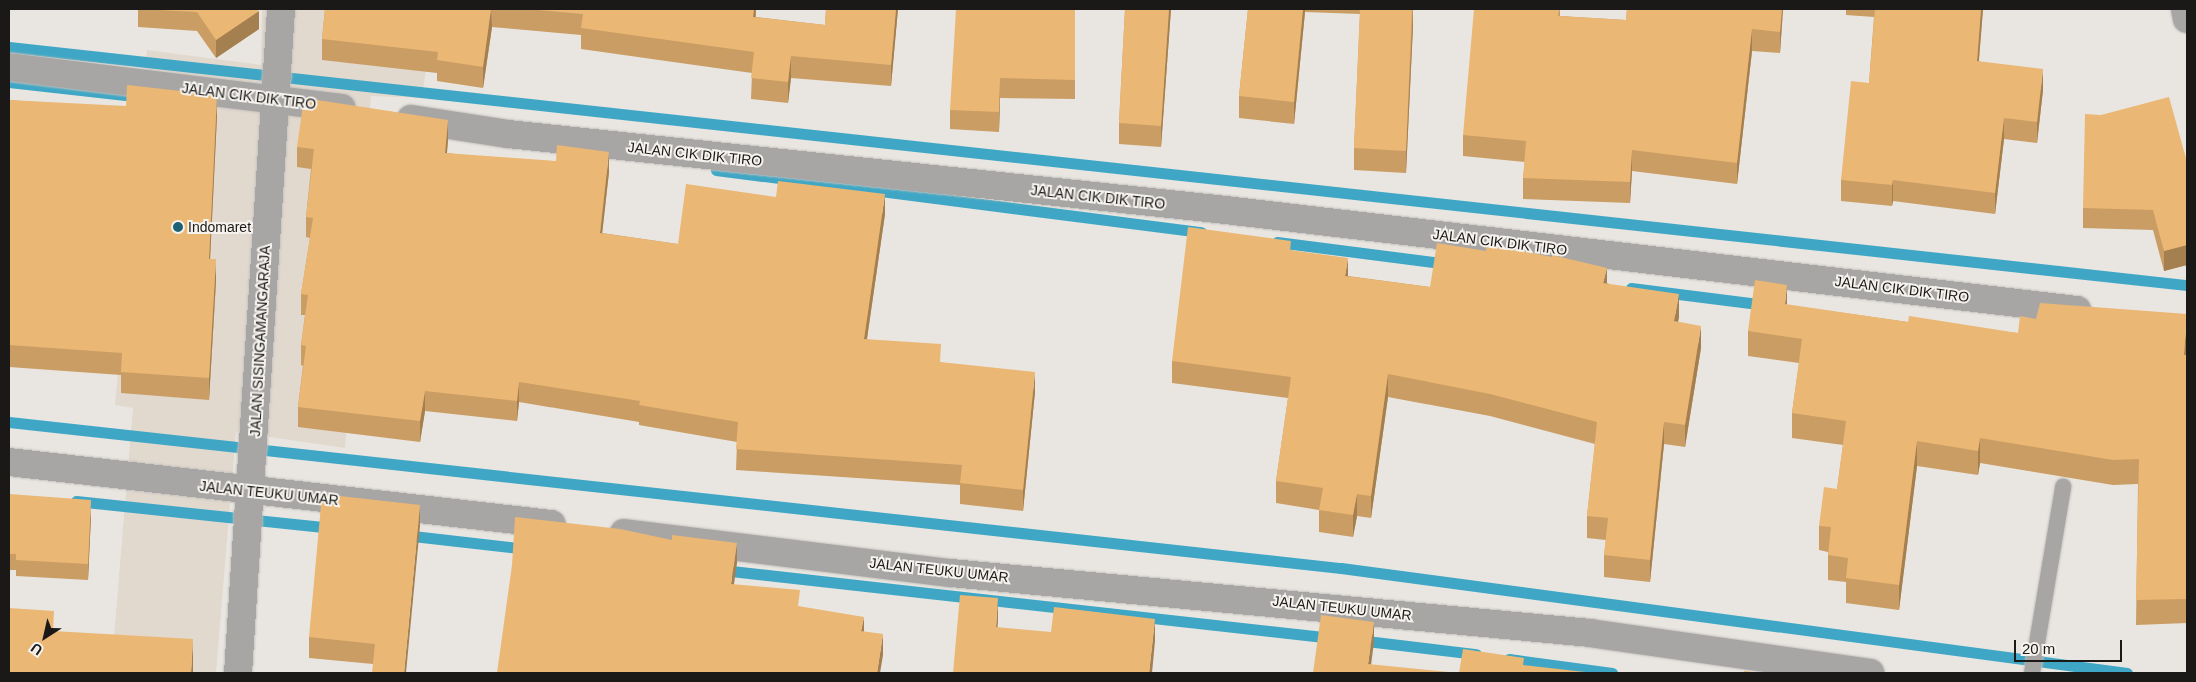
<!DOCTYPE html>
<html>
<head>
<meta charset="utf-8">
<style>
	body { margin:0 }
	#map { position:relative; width:2196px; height:682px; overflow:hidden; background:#e9e6e1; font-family:Helvetica,sans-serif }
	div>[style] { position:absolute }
	.built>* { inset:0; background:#e1d8ce }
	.stream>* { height:11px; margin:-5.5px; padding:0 5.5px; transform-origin:5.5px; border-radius:5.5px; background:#3fa7c5 }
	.roads { filter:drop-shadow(0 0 1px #c4c1bd) drop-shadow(0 0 1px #c4c1bd) }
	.service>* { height:16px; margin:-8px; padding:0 8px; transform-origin:8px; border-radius:8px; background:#a7a6a4 }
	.minor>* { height:28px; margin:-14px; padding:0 14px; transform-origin:14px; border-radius:14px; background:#a7a6a4 }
	.wall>* { inset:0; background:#ca9d64 }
	.shaded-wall>* { inset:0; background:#a48051 }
	.building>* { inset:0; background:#ebb774 }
	.dots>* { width:14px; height:14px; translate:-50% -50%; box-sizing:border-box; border:2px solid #f6f3ef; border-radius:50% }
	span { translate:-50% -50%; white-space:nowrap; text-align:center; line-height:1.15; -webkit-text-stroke:4px #f6f3ef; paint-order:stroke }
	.street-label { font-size:14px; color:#1a1917 }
	.poi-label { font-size:14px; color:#1a1917 }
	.left { translate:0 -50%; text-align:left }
	.frame { position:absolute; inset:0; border:10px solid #1a1917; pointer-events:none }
	.north { position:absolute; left:20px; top:612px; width:50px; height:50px; -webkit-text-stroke:4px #f6f3ef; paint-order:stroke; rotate:215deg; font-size:14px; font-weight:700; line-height:20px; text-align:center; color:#1a1917 }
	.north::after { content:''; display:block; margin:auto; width:18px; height:22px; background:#1a1917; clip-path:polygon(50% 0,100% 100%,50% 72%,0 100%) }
	.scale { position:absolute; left:2014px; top:640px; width:108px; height:22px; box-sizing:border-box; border:2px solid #1a1917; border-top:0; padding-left:6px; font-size:15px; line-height:18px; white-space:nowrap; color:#1a1917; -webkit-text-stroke:4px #f6f3ef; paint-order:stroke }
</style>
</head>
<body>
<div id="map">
	<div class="built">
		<i style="clip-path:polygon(262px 9px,434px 9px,422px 98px,371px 96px,345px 448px,236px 432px,216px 673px,111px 673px,133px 408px,115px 405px,147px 50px,261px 65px)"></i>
	</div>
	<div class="stream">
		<i style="left:9px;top:47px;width:2191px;rotate:6.24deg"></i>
		<i style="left:9px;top:82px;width:117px;rotate:6.4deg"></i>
		<i style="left:716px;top:170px;width:489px;rotate:7.3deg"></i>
		<i style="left:1277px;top:242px;width:173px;rotate:7.3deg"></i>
		<i style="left:1631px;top:288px;width:136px;rotate:7.2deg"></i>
		<i style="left:9px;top:422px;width:1340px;rotate:6.26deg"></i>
		<i style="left:1341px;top:568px;width:793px;rotate:7.61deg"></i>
		<i style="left:76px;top:501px;width:258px;rotate:6deg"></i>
		<i style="left:404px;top:535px;width:124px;rotate:6.5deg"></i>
		<i style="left:722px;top:570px;width:614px;rotate:6.36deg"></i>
		<i style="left:1358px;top:640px;width:119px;rotate:6.8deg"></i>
		<i style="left:1509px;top:659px;width:104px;rotate:7.7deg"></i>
	</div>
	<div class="roads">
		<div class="service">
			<i style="left:2032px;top:673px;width:189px;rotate:-80.5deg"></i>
		</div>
		<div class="minor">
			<i style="left:2185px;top:9px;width:10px;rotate:79deg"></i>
			<i style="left:9px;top:67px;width:335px;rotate:7deg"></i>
			<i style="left:411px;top:119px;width:98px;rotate:8.8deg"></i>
			<i style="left:508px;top:134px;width:713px;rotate:6.04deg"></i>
			<i style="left:1217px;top:209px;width:866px;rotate:6.7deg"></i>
			<i style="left:9px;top:462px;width:546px;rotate:6.53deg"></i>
			<i style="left:624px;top:533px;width:329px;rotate:7deg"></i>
			<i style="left:951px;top:573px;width:642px;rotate:5.36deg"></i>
			<i style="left:1590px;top:633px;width:283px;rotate:8.1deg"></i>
			<i style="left:238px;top:673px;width:665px;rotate:-86.29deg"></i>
		</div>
	</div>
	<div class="wall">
		<i style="clip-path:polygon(138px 9px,257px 9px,259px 29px,216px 58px,197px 31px,138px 27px)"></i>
		<i style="clip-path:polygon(325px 9px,756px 9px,756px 17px,825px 25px,826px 9px,898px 9px,891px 86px,791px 78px,788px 103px,751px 99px,752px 73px,581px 49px,581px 35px,492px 27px,483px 88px,437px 81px,437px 73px,322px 60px,322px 39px)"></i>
		<i style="clip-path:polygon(1075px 9px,1075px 99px,1000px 98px,999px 132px,950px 129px,950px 110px)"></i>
		<i style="clip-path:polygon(1125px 9px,1171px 9px,1161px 147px,1119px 144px,1119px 123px)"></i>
		<i style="clip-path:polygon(1248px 9px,1413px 9px,1413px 26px,1406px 173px,1354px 170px,1354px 148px,1360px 14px,1305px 12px,1294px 124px,1239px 118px,1239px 96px)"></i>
		<i style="clip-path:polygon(1560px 9px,1560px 16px,1626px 20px,1627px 9px,1783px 9px,1780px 53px,1752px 51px,1737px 184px,1632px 171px,1630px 203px,1523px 199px,1523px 178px,1525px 162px,1463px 156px,1463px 135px)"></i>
		<i style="clip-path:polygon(1846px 9px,1983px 9px,1979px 61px,2043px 90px,2037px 143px,2004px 139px,1995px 214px,1893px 201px,1892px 206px,1841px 201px,1841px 180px,1869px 83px,1874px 17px,1846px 15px)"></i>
		<i style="clip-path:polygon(9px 100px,217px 116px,210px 259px,216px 281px,209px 400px,121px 393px,121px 375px,9px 367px)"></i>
		<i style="clip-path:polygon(448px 140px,447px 153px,609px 172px,602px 233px,678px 244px,885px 214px,867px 339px,1035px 392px,1023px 511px,960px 504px,960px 485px,736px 470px,737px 442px,639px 425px,639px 422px,519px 402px,517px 421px,425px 411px,420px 442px,298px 427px,298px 407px,303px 366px,301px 365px,301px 345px,305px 315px,301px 315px,301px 294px,310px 238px,306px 237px,306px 217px,311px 169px,297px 167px,297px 147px)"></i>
		<i style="clip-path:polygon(2187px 162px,2187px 265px,2164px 271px,2153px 230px,2083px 228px,2083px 208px)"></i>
		<i style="clip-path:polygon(1291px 250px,1348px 276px,1430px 287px,1607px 283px,1679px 317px,1678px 322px,1701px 348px,1685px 447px,1664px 444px,1650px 582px,1604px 577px,1604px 555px,1606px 540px,1587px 538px,1587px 516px,1595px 444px,1490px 416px,1388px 397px,1371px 518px,1357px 516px,1353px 537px,1319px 532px,1319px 510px,1276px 503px,1276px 481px,1288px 398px,1172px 383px,1172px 361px)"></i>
		<i style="clip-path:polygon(1787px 305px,1908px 322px,2018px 333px,2036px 319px,2187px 338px,2186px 355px,2187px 355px,2187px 623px,2136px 625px,2138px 484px,2113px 485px,1980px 463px,1978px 475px,1917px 466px,1899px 610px,1846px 603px,1846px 582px,1828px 580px,1828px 552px,1819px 550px,1819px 526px,1837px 489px,1843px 445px,1792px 438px,1792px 413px,1799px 363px,1748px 356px,1748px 331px)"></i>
		<i style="clip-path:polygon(9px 494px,91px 516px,88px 580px,16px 576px,16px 570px,9px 570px)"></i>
		<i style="clip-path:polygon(420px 526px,373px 664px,309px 658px,309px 637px)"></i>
	</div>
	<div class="shaded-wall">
		<i style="clip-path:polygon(491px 9px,492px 27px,483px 88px,483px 67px)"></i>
		<i style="clip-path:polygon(754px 9px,756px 9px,753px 38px,753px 17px)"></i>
		<i style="clip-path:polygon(896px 9px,898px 9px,891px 86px,891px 65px)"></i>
		<i style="clip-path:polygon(1169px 9px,1171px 9px,1161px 147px,1161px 126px)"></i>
		<i style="clip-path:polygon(1303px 9px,1305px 9px,1305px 12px,1294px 124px,1294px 102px)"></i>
		<i style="clip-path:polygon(1413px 9px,1413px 26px,1406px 173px,1406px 151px)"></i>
		<i style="clip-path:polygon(1782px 9px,1783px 9px,1780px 53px,1780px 32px)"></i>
		<i style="clip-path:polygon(1981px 9px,1983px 9px,1977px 82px,1977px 61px)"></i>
		<i style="clip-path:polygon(259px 11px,259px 29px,216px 58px,216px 40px)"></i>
		<i style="clip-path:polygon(1752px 29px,1752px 51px,1737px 184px,1737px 163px)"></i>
		<i style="clip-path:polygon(791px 56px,791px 78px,788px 103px,788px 82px)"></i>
		<i style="clip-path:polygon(2043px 69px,2043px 90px,2037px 143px,2037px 122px)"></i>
		<i style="clip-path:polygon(1000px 78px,1000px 98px,999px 132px,999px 112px)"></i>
		<i style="clip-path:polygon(217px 95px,217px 116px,209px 281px,209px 259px)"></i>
		<i style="clip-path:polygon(2004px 118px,2004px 139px,1995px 214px,1995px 193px)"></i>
		<i style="clip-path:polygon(448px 120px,448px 140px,445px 173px,445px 153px)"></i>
		<i style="clip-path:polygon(1632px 150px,1632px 171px,1630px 203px,1630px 182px)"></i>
		<i style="clip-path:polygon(609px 152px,609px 172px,600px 253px,600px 233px)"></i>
		<i style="clip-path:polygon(1893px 180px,1893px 201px,1892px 206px,1892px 185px)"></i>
		<i style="clip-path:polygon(885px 194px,885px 214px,864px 359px,864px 339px)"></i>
		<i style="clip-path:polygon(2187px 245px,2187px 265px,2164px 271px,2164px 251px)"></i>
		<i style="clip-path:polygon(1348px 258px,1348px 280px,1345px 276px)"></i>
		<i style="clip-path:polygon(216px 259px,216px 281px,209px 400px,209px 378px)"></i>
		<i style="clip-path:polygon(1607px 268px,1607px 290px,1603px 283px)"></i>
		<i style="clip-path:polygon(1787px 285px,1787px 309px,1785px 304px)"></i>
		<i style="clip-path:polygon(1679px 294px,1679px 317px,1674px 343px,1674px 321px)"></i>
		<i style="clip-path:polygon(2187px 314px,2187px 338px,2184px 379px,2184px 355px)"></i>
		<i style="clip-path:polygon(1701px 326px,1701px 348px,1685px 447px,1685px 425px)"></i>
		<i style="clip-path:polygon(1035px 372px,1035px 392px,1023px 511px,1023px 490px)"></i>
		<i style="clip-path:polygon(1388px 374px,1388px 397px,1371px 518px,1371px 496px)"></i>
		<i style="clip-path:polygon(519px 382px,519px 402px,517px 421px,517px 401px)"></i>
		<i style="clip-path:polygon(425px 391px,425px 411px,420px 442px,420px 421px)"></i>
		<i style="clip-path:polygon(1664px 422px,1664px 444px,1650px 582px,1650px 560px)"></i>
		<i style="clip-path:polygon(1980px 438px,1980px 463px,1978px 475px,1978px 451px)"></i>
		<i style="clip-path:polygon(1917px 441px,1917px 466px,1899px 610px,1899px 585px)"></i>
		<i style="clip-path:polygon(1357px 494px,1357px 516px,1353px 537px,1353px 515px)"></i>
		<i style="clip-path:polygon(91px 500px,91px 516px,88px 580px,88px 564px)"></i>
		<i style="clip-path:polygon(420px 505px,420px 526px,406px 673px,404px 673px)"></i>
		<i style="clip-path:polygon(737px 543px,737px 563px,731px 605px,731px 584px)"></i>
		<i style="clip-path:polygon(998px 598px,998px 621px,996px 649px,996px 627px)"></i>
		<i style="clip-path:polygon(864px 617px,864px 638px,861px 631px)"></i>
		<i style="clip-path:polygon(1155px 619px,1155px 641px,1152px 673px,1149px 673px)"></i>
		<i style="clip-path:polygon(1374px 622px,1374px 642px,1370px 673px,1368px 664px)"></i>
		<i style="clip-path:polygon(883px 634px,883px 655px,880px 673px,877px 673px)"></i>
		<i style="clip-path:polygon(193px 639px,193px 673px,191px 673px)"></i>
	</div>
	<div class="building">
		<i style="clip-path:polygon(140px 9px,257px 9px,259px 11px,216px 40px,197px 12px)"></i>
		<i style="clip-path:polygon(325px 9px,491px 9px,483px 67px,437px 60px,438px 52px,322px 39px)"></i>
		<i style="clip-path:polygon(527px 9px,754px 9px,753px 17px,825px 25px,826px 9px,896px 9px,891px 65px,791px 56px,788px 82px,751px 78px,754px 52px,581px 28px,583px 14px)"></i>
		<i style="clip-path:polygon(956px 9px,1075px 9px,1075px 80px,1000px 78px,999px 112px,950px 110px)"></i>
		<i style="clip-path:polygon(1125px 9px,1169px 9px,1161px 126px,1119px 123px)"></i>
		<i style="clip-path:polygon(1248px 9px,1303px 9px,1294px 102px,1239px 96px)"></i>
		<i style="clip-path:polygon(1360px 9px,1412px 9px,1406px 151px,1354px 148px)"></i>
		<i style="clip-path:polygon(1474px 9px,1559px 9px,1558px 16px,1626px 20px,1627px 9px,1782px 9px,1780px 32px,1752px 29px,1737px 163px,1632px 150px,1630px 182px,1523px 178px,1526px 141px,1463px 135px)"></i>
		<i style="clip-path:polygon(1875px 9px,1981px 9px,1977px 61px,2043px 69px,2037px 122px,2004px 118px,1995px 193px,1893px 180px,1892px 185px,1841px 180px,1851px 81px,1869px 83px)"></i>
		<i style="clip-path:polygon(127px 85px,217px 95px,209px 259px,216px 259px,209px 378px,121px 372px,122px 353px,9px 345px,9px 100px,126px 106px)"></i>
		<i style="clip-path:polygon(2169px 97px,2187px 162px,2187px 245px,2164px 251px,2153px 210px,2083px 208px,2085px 114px,2101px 115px)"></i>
		<i style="clip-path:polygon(304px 98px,448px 120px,445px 153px,556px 161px,557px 145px,609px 152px,600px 233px,678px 244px,686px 184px,776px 197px,778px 181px,885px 194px,864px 339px,941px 344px,940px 362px,1035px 372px,1023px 490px,960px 483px,962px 465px,736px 449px,738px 422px,639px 405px,640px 401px,519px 382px,517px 401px,425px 391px,420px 421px,298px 407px,306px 346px,301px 345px,308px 295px,301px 294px,313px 218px,306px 217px,314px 149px,297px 147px)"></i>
		<i style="clip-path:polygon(1188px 227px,1291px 241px,1290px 250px,1348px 258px,1345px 276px,1430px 287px,1437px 243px,1486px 251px,1487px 244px,1552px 257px,1552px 255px,1607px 268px,1603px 283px,1679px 294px,1674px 321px,1701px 326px,1685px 425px,1664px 422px,1650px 560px,1604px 555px,1608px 518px,1587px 516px,1597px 422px,1490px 394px,1388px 374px,1371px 496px,1357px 494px,1353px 515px,1319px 510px,1323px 488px,1276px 481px,1291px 377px,1172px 361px)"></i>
		<i style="clip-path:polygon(1755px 280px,1787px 285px,1785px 304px,1908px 322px,1909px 316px,2018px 333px,2020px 316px,2036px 319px,2040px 303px,2187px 314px,2184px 355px,2187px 355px,2187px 599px,2136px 600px,2139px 459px,2113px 460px,1980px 438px,1978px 451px,1917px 441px,1899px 585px,1846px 578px,1848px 558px,1828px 555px,1831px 527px,1819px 526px,1824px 487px,1837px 489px,1846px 421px,1792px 413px,1802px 339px,1748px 331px)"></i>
		<i style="clip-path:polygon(9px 494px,91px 500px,88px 564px,16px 560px,16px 554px,9px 554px)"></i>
		<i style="clip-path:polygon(322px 494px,420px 505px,404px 673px,372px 673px,375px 644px,309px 637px)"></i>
		<i style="clip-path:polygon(515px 517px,620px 529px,672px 540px,672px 535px,737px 543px,731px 584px,800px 590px,798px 606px,864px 617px,861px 631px,883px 634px,877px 673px,878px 673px,497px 673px,512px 565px)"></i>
		<i style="clip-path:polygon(960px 595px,998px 598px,996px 627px,1051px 632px,1054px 607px,1155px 619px,1149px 673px,953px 673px)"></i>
		<i style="clip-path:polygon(9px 608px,54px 611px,53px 631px,193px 639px,191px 673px,9px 673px)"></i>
		<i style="clip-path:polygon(1321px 615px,1374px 622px,1368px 664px,1459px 673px,1463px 649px,1524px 658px,1523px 665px,1594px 673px,1313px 673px)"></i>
		<i style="clip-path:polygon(1744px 671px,1762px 673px,1744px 673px)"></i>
	</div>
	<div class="dots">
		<i style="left:178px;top:227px;background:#1d6174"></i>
	</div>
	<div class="street-label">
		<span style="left:249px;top:96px;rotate:7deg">JALAN CIK DIK TIRO</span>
		<span style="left:695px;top:154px;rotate:6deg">JALAN CIK DIK TIRO</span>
		<span style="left:1098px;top:197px;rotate:6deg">JALAN CIK DIK TIRO</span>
		<span style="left:1500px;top:242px;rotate:7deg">JALAN CIK DIK TIRO</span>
		<span style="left:1902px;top:289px;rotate:7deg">JALAN CIK DIK TIRO</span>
		<span style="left:260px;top:341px;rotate:-87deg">JALAN SISINGAMANGARAJA</span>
		<span style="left:269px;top:493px;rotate:6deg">JALAN TEUKU UMAR</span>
		<span style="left:939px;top:570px;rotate:6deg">JALAN TEUKU UMAR</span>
		<span style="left:1342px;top:608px;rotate:6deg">JALAN TEUKU UMAR</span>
	</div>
	<div class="poi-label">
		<span class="left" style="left:188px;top:227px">Indomaret</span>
	</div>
	<div class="frame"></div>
	<div class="north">U</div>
	<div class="scale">20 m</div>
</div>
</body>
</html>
